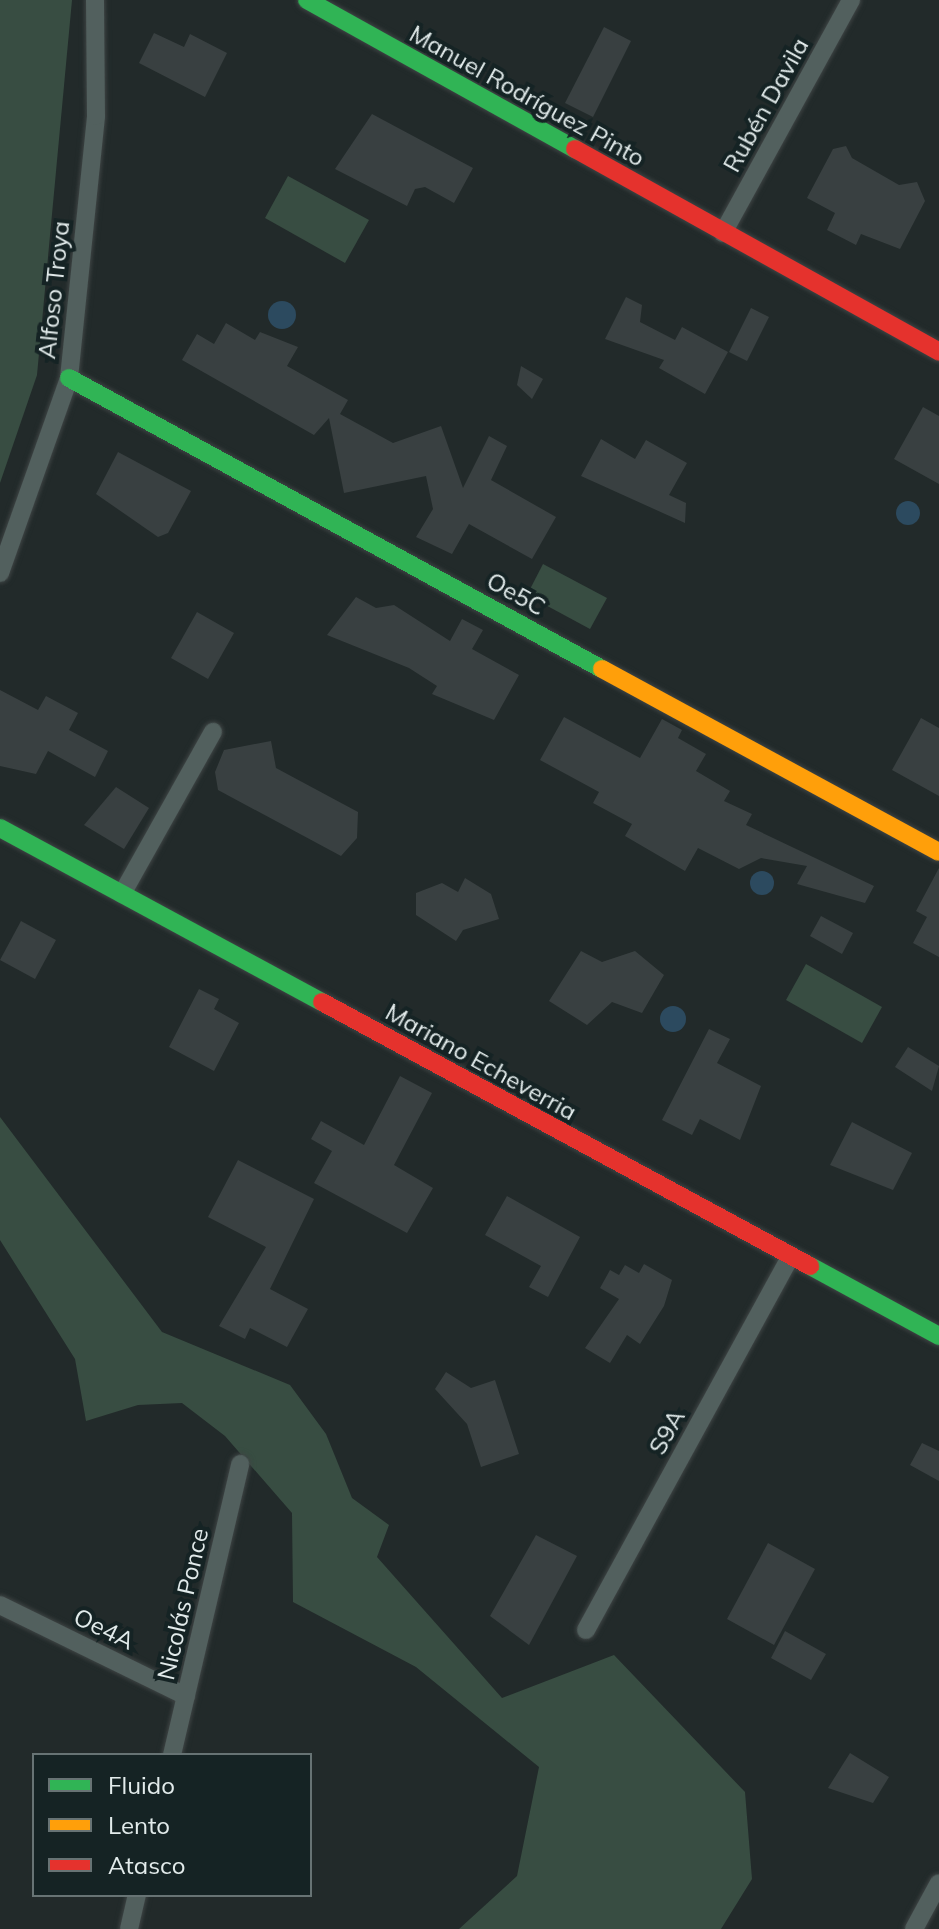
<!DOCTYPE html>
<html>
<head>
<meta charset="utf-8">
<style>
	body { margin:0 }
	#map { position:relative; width:939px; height:1929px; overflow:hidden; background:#222a2a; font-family:Mulish,sans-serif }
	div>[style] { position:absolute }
	.green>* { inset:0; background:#384d42 }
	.water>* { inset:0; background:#2c4a5f }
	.round { border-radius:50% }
	.building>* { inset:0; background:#394041 }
	.roads { filter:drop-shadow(0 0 2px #3e4444) drop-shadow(0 0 2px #3e4444) }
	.street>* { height:18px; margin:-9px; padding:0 9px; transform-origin:9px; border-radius:9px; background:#52605e }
	.fast>* { height:18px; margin:-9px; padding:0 9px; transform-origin:9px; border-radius:9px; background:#30b455 }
	.slow>* { height:18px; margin:-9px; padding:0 9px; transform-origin:9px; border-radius:9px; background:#ff9f0a }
	.jam>* { height:18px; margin:-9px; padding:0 9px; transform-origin:9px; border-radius:9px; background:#e5322d }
	span { translate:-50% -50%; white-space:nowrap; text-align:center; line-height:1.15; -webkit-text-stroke:8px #152324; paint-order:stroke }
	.street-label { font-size:24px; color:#e2ebeb }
	.legend { position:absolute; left:32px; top:1753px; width:280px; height:144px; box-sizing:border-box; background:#152324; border:2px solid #677374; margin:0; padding:10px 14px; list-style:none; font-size:24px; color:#e2ebeb }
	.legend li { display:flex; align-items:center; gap:16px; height:40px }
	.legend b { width:40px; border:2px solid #677374 }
</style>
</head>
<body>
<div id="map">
	<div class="green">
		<i style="clip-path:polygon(0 0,72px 0,37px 375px,0 483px)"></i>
		<i style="clip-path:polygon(288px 176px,369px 220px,345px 263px,265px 218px)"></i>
		<i style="clip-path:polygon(543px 564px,607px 598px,590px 629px,527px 595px)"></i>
		<i style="clip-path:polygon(806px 964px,882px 1007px,862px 1043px,786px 1000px)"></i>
		<i style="clip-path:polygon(0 1117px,162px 1332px,290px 1385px,326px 1434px,352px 1498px,389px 1525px,377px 1557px,502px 1698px,614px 1655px,745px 1792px,752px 1879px,721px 1929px,459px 1929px,517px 1876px,539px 1767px,416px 1667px,293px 1602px,292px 1513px,225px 1436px,182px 1403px,138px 1405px,86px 1421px,75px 1359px,0 1240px)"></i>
	</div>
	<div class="water">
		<i class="round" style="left:268px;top:301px;width:28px;height:28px"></i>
		<i class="round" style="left:896px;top:501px;width:24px;height:24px"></i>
		<i class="round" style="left:750px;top:871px;width:24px;height:24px"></i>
		<i class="round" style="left:660px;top:1006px;width:26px;height:26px"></i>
	</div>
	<div class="building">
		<i style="clip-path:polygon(604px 27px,631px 41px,593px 117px,565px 103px)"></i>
		<i style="clip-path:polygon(154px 33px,184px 47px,190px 34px,227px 53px,205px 97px,139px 63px)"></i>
		<i style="clip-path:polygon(372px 114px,473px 168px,454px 203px,425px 187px,415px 189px,407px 206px,335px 169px)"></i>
		<i style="clip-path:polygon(846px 146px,852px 158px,899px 185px,917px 182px,925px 201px,900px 249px,861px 234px,856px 245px,827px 230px,835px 213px,807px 198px,833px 149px)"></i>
		<i style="clip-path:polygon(626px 297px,642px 305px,640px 322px,675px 340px,682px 327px,728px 352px,705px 394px,659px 368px,664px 360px,605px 339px)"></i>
		<i style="clip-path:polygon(751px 308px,769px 317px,747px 361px,729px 352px)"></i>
		<i style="clip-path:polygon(226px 323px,255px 340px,260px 332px,298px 347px,287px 366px,348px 400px,340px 414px,393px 443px,441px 426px,463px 488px,489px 436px,507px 446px,491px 480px,556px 517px,532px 559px,469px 524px,452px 554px,416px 537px,433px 509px,426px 476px,344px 493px,329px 418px,314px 435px,182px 360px,197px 334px,214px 344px)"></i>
		<i style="clip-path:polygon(521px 366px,543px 379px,532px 399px,517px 385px)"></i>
		<i style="clip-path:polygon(923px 407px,939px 416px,939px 484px,894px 459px)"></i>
		<i style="clip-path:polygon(601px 439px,635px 459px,646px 440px,687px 463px,669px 495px,686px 503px,685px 523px,581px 476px)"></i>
		<i style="clip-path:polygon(118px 452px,191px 491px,168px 533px,158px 537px,96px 494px)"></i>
		<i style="clip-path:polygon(356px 597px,376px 608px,394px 605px,450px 641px,462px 619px,483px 630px,472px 649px,519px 675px,494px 720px,432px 694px,437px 686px,409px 668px,327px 635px)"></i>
		<i style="clip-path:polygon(197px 612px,234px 633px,208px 679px,171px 658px)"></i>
		<i style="clip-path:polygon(0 690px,38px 710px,46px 696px,78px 713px,69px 730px,108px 751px,95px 777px,48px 751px,36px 774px,0 766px)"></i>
		<i style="clip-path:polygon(564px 717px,640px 758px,662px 719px,682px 730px,678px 738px,706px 754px,696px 771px,730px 791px,724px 801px,752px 814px,746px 825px,874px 886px,865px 903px,797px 884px,807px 866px,761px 858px,739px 869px,698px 848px,685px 871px,625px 836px,632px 824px,593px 803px,599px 792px,540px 760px)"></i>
		<i style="clip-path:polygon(921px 718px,939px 728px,939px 796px,892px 770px)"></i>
		<i style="clip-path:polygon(271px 741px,276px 768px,358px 812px,357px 838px,341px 856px,218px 790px,215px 772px,224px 750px)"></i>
		<i style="clip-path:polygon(116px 787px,149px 808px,124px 849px,84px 825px)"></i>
		<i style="clip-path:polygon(939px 868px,939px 957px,913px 943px,927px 917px,916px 911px)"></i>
		<i style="clip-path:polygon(465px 878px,491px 894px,499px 919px,463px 930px,456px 941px,416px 915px,416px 893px,442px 883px,458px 892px)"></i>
		<i style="clip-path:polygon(821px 916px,853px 933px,842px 954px,810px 936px)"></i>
		<i style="clip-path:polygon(21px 921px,56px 940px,35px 979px,0 960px)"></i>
		<i style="clip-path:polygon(581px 951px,602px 962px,635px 951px,664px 975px,642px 1013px,612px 1002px,587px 1025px,549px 1001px)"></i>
		<i style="clip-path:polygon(199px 989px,219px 999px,214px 1009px,239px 1023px,214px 1071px,169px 1047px)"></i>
		<i style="clip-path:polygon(709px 1029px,730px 1039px,717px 1063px,761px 1086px,740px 1140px,700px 1119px,692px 1135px,662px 1120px)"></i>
		<i style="clip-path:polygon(908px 1047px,939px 1066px,932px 1091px,895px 1067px)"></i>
		<i style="clip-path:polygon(400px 1076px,432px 1093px,394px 1165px,433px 1188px,407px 1233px,314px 1183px,332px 1151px,311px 1139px,321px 1121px,364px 1145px)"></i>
		<i style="clip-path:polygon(852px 1122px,912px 1153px,893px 1190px,830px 1165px)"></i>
		<i style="clip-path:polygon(238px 1160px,314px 1199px,270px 1289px,308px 1309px,287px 1347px,250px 1328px,245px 1339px,219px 1326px,266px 1247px,208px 1217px)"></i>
		<i style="clip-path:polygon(507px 1196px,580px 1237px,548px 1297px,529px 1287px,541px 1266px,485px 1235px)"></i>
		<i style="clip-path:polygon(644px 1264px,672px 1280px,664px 1306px,640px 1344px,627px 1335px,610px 1363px,585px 1348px,619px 1299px,600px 1288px,610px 1270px,619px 1275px,625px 1265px,639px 1273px)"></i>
		<i style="clip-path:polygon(446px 1372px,471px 1388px,495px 1380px,519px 1454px,481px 1467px,467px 1424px,435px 1389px)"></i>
		<i style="clip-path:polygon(922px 1443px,939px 1451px,939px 1481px,910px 1465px)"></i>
		<i style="clip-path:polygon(536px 1535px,577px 1556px,529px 1645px,490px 1616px)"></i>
		<i style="clip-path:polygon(768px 1543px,815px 1569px,774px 1645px,727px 1619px)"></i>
		<i style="clip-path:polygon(785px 1631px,826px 1654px,811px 1680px,771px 1658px)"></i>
		<i style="clip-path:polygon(850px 1753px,889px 1777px,873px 1803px,828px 1788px)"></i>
	</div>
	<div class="roads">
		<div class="street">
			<i style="left:723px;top:233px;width:266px;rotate:-61.2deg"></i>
			<i style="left:0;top:573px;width:207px;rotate:-70.5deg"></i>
			<i style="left:69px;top:378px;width:263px;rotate:-84.1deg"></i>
			<i style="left:96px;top:116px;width:116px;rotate:-90.5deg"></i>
			<i style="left:122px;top:894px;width:186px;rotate:-60.7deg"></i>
			<i style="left:0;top:1605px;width:207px;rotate:26.1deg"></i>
			<i style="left:586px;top:1630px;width:425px;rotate:-61.3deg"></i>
			<i style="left:172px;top:1755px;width:299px;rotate:-76.8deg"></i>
			<i style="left:129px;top:1929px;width:35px;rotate:-77deg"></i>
			<i style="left:914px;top:1929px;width:52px;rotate:-61.5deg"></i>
		</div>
		<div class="fast">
			<i style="left:307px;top:0;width:307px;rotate:29.1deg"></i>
			<i style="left:69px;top:378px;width:607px;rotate:28.63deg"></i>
			<i style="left:0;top:828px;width:366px;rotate:28.4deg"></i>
			<i style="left:810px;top:1266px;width:147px;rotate:28.5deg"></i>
		</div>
		<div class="slow">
			<i style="left:602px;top:669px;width:383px;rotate:28.5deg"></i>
		</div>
		<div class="jam">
			<i style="left:575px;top:149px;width:417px;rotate:29.1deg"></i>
			<i style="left:322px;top:1002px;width:555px;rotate:28.41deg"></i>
		</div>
	</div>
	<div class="street-label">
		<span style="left:527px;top:96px;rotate:29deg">Manuel Rodríguez Pinto</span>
		<span style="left:766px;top:105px;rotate:-61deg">Rubén Davila</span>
		<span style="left:54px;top:290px;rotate:-84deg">Alfoso Troya</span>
		<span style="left:516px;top:594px;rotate:29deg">Oe5C</span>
		<span style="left:481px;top:1062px;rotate:29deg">Mariano Echeverria</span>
		<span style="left:667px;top:1432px;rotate:-61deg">S9A</span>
		<span style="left:183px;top:1604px;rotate:-77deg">Nicolás Ponce</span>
		<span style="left:104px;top:1629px;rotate:26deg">Oe4A</span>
	</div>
	<ul class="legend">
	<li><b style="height:10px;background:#30b455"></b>Fluido</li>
	<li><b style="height:10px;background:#ff9f0a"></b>Lento</li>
	<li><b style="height:10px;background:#e5322d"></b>Atasco</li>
	</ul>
</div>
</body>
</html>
